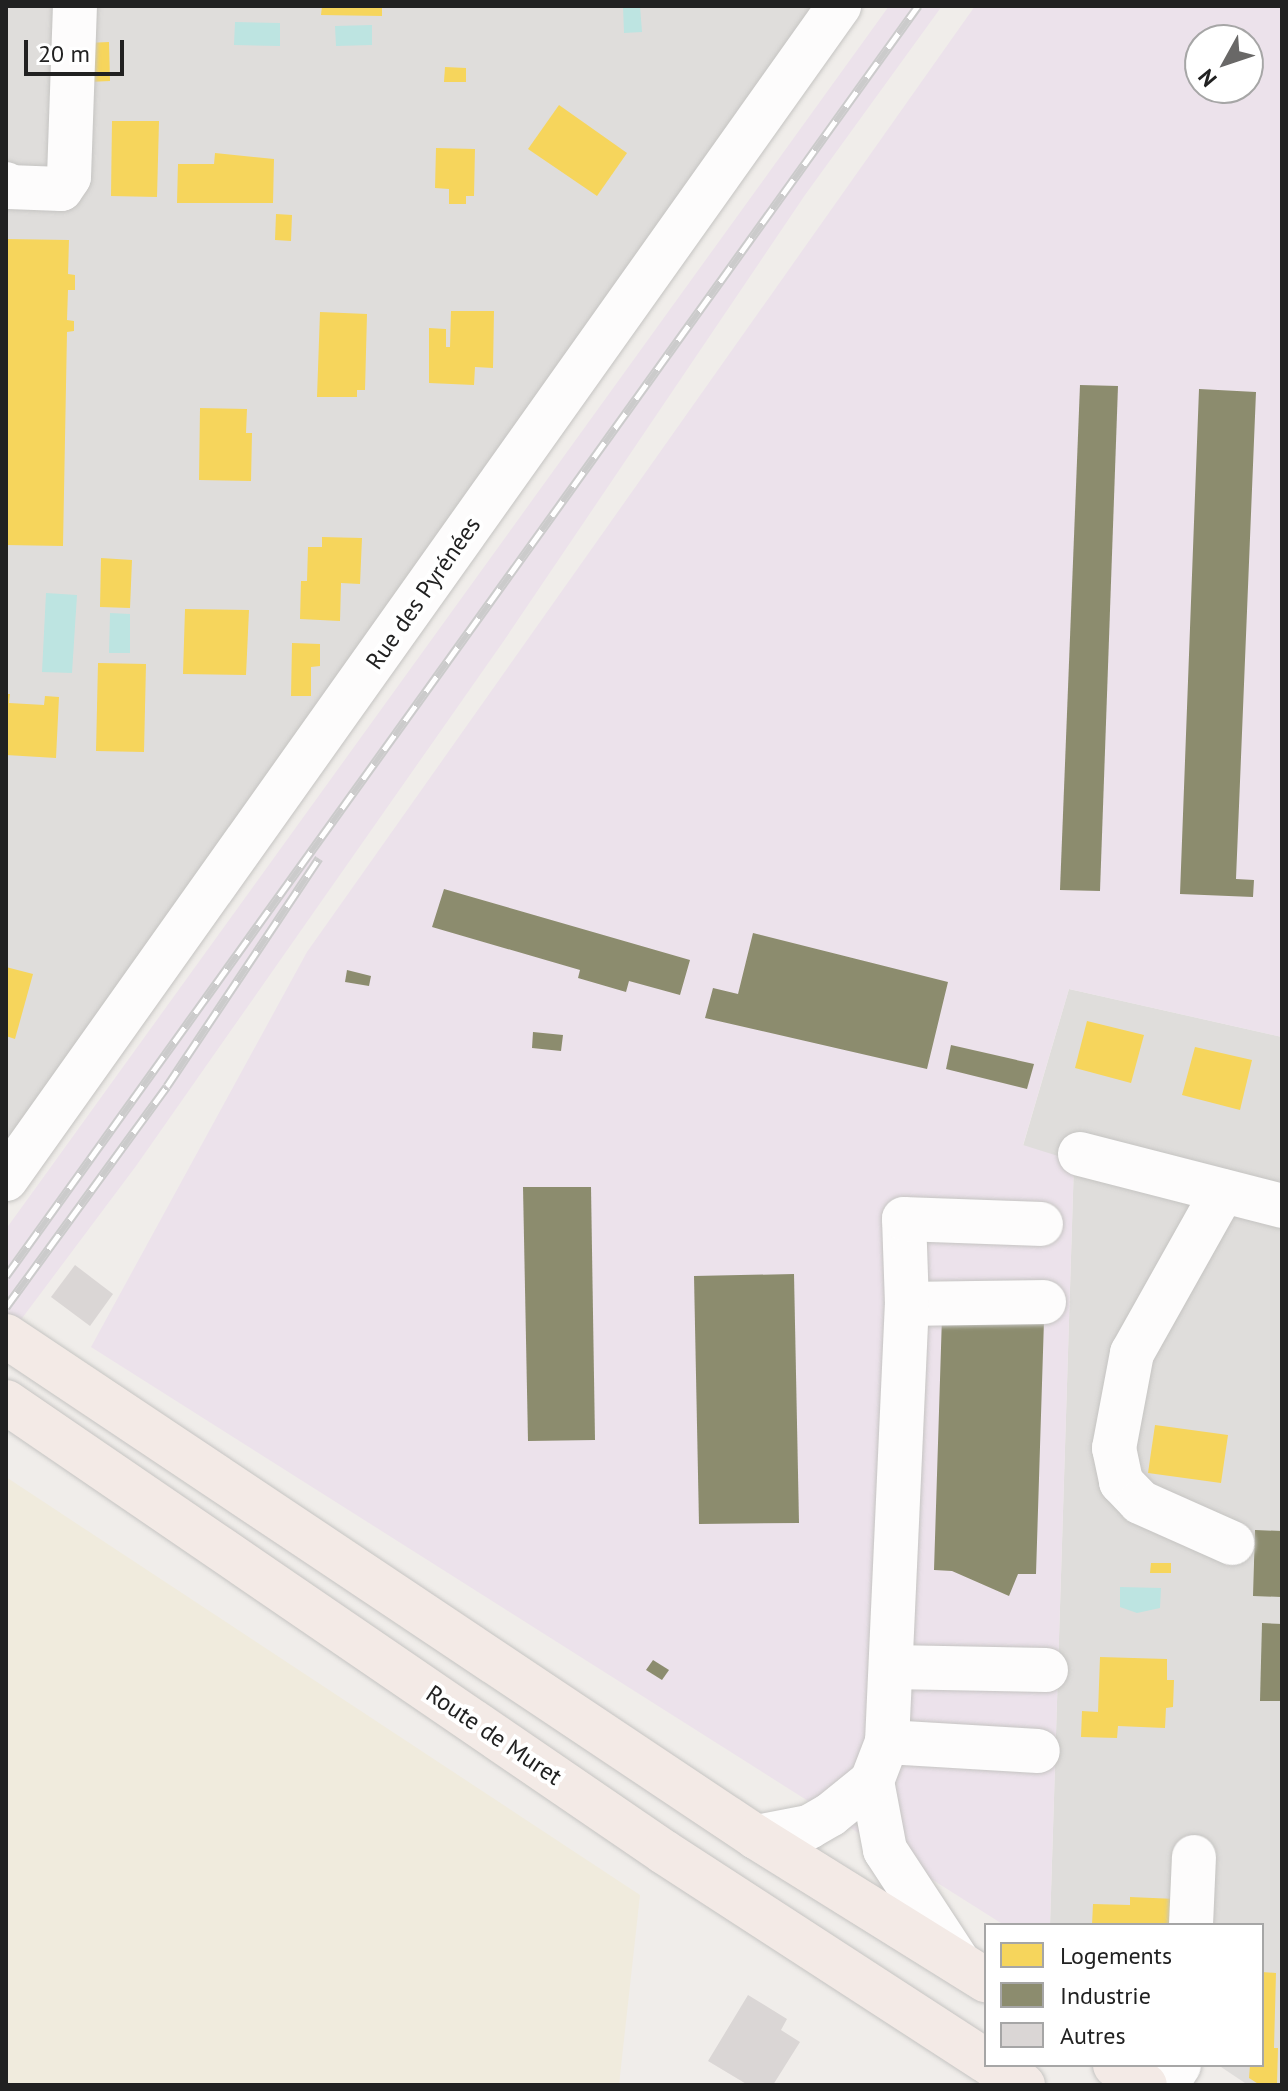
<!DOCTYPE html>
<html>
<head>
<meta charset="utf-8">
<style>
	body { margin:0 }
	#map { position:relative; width:1288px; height:2091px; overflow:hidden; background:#f0edea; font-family:"PT Sans",sans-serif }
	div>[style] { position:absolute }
	.residential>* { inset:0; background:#dfdddb }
	.industrial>* { inset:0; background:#ece2eb }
	.farmland>* { inset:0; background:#f0ebdd }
	.water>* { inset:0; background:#bde4e1 }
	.homes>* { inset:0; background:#f6d55c }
	.industry>* { inset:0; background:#8c8c6e }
	.building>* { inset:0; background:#dad6d5 }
	.roads { filter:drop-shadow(0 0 2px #c5c4c2) drop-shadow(0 0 2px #c5c4c2) }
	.minor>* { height:44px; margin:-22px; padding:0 22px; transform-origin:22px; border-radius:22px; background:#fdfcfc }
	.major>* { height:44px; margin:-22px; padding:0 22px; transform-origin:22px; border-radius:22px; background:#f3eae6 }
	.rail>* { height:9px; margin-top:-4.5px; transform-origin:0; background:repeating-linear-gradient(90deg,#fff 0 18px,#cbcbcb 0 36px); box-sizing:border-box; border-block:2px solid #cbcbcb }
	span { translate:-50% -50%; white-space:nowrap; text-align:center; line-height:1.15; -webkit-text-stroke:8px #fff; paint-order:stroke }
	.street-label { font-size:24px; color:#212121 }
	.frame { position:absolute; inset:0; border:8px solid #212121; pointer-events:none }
	.legend { position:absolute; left:984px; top:1923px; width:280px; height:144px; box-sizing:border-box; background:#fff; border:2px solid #a6a6a6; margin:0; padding:10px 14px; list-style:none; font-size:24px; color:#212121 }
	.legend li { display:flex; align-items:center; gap:16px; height:40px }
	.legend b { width:40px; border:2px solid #a6a6a6 }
	.north { position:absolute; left:1184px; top:24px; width:80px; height:80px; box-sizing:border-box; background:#fff; border:2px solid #a6a6a6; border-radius:50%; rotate:230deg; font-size:22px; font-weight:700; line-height:32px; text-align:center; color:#212121 }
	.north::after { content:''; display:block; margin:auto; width:28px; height:36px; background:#696867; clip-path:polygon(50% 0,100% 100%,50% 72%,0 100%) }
	.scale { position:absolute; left:24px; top:40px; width:100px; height:36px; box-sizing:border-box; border:4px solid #212121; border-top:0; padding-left:10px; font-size:24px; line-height:28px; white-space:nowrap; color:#212121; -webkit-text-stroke:6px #fff; paint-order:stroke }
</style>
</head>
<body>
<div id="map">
	<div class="residential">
		<i style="clip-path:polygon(6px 6px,844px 6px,6px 1172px)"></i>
		<i style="clip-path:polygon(1069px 989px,1282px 1037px,1282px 2085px,1248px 2085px,1218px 2065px,1262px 2065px,1262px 1925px,1050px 1925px,1074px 1162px,1023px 1146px)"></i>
	</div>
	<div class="industrial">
		<i style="clip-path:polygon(889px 6px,942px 6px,805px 195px,503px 642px,136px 1166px,20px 1321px,10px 1314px,6px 1319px,6px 1229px)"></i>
		<i style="clip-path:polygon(evenodd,975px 6px,1282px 6px,1282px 1037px,1069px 989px,1023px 1145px,1074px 1161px,1050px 1925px,1004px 1925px,91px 1347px,307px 952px,975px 6px,1200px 40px,1248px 40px,1248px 88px,1200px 88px,1200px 40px)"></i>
	</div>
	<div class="farmland">
		<i style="clip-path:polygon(6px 1477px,640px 1895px,619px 2085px,6px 2085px)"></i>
	</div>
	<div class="water">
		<i style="clip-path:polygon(623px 6px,640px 6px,642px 32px,624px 33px)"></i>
		<i style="clip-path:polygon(235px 22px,280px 23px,280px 46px,234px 45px)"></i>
		<i style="clip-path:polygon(372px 25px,372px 45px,336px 46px,335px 26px)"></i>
		<i style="clip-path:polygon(46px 593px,77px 595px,72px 673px,42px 672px)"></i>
		<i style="clip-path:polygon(110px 613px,130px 614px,130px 653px,109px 653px)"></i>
		<i style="clip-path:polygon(1120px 1587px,1161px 1588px,1160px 1608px,1137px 1613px,1120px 1607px)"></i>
	</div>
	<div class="homes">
		<i style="clip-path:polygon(322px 6px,382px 6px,382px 16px,321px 15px)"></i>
		<i style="clip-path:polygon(109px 42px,110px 81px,88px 82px,87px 43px)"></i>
		<i style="clip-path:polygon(445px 67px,466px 68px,466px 82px,444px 82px)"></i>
		<i style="clip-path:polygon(559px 105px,627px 153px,597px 196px,528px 149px)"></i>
		<i style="clip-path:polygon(112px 121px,159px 121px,157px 197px,111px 196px)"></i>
		<i style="clip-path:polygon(436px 148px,475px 149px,474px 196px,466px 196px,466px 204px,449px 204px,449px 189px,435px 188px)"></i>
		<i style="clip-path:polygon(215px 153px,274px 159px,273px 203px,177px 203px,178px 164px,214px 164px)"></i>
		<i style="clip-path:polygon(276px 214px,292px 215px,291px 241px,275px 240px)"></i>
		<i style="clip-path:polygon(6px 239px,69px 240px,68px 274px,75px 275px,75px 290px,68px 290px,67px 320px,74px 321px,74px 331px,67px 332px,63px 546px,6px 545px)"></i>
		<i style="clip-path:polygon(451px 311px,494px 311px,493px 368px,475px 367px,474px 385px,429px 383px,429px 328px,446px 329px,446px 347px,450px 347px)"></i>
		<i style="clip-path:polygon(320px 312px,367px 314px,365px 390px,357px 390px,357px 397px,317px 397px)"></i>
		<i style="clip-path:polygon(200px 408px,247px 409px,246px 433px,252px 433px,251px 481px,199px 480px)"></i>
		<i style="clip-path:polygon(322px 537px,362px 538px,360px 584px,341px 583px,340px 621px,300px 619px,301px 581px,307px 581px,308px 547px,322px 547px)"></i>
		<i style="clip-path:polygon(101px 558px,132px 560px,130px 608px,100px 607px)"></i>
		<i style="clip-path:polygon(185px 609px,249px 610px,246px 675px,183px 674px)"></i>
		<i style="clip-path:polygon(292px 643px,320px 644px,320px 666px,311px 667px,311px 696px,291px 696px)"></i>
		<i style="clip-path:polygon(98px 663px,146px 664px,144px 752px,96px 751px)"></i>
		<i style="clip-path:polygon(6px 694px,10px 694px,9px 703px,44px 705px,45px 696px,59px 697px,56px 758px,6px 755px)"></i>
		<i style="clip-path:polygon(6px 967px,33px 974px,15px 1039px,6px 1036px)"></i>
		<i style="clip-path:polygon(1087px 1021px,1144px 1035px,1131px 1083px,1075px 1068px)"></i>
		<i style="clip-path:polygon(1195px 1047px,1252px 1060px,1240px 1110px,1182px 1095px)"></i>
		<i style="clip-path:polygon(1155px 1425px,1228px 1435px,1221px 1483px,1148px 1473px)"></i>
		<i style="clip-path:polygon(1151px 1563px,1171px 1563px,1171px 1573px,1150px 1573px)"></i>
		<i style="clip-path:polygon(1100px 1657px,1167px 1659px,1167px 1680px,1174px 1680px,1173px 1707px,1166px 1708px,1165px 1728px,1118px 1726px,1117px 1738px,1081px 1737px,1082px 1711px,1098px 1712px)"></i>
		<i style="clip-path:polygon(1130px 1897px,1176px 1899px,1175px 1925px,1092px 1925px,1093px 1904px,1130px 1905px)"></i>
		<i style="clip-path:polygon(1262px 1972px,1276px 1973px,1274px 2048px,1278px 2048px,1277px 2085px,1260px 2085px,1249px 2078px,1250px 2065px,1262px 2065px)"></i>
	</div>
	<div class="industry">
		<i style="clip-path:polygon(1080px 385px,1118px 386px,1100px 891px,1060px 890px)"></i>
		<i style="clip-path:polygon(1199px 389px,1256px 392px,1236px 879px,1254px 880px,1253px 897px,1180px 894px)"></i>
		<i style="clip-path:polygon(444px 889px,690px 960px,680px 995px,629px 981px,626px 992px,578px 978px,580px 970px,432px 927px)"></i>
		<i style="clip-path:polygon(753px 933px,948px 982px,927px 1069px,705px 1018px,713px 988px,738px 994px)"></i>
		<i style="clip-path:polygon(347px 970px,371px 976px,369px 986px,345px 982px)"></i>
		<i style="clip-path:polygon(533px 1032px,563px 1035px,561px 1051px,532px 1048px)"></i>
		<i style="clip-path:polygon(951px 1045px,1034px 1064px,1027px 1089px,946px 1069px)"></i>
		<i style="clip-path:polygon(523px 1187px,591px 1187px,595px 1440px,528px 1441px)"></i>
		<i style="clip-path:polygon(794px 1274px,799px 1523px,699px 1524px,694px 1276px)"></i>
		<i style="clip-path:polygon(942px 1316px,1044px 1320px,1036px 1574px,1018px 1574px,1009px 1596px,952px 1571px,934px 1570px)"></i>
		<i style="clip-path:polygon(1255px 1530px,1282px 1531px,1281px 1597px,1253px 1596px)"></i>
		<i style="clip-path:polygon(1262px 1623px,1282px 1624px,1282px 1701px,1260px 1701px)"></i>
		<i style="clip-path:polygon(653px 1660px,669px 1670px,662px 1680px,646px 1670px)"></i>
	</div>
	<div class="building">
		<i style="clip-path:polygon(75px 1265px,113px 1294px,90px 1326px,51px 1297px)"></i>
		<i style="clip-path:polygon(748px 1995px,787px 2019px,781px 2030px,800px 2042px,773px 2085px,748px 2085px,708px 2061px)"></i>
	</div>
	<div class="roads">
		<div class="minor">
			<i style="left:6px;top:184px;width:4px;rotate:45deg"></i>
			<i style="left:9px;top:187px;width:52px;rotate:2.2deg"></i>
			<i style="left:61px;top:189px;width:14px;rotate:-56deg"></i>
			<i style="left:69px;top:177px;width:171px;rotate:-88deg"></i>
			<i style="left:1080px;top:1154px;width:209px;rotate:14.4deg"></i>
			<i style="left:6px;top:1179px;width:1439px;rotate:-54.62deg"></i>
			<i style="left:1223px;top:1191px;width:186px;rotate:119.3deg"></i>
			<i style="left:1132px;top:1353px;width:97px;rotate:100.7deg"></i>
			<i style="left:1114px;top:1448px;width:35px;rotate:78deg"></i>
			<i style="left:1121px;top:1482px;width:28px;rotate:46deg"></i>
			<i style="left:1140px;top:1502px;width:101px;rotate:24deg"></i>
			<i style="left:907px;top:1304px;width:137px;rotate:-0.8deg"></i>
			<i style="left:892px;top:1667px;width:154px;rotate:1.1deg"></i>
			<i style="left:887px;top:1742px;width:151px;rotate:3.4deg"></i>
			<i style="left:872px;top:1781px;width:70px;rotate:79.3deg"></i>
			<i style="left:885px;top:1850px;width:131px;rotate:56.8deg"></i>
			<i style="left:756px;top:1837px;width:54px;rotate:-10.7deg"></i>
			<i style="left:809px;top:1827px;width:24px;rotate:-30deg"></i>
			<i style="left:830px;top:1815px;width:54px;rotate:-39deg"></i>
			<i style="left:872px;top:1781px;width:42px;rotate:-69deg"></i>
			<i style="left:887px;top:1742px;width:438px;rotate:-87.4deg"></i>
			<i style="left:907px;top:1304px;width:85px;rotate:-92deg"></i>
			<i style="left:904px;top:1219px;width:137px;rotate:2.1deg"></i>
			<i style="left:1191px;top:1925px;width:68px;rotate:-87.5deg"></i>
			<i style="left:1166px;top:2085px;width:24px;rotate:-57deg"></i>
		</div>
		<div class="major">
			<i style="left:6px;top:1336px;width:902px;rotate:33.74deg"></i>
			<i style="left:756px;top:1837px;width:271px;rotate:31.9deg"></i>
			<i style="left:6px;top:1402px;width:797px;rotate:34.37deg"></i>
			<i style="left:664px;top:1852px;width:384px;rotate:33deg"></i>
			<i style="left:992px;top:2065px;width:37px;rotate:33deg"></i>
			<i style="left:1115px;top:2065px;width:36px;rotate:34deg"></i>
		</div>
	</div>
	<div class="rail">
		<i style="left:6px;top:1276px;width:1564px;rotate:-54.32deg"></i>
		<i style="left:6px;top:1307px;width:273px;rotate:-53.9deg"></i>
		<i style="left:167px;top:1086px;width:274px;rotate:-56.3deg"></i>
	</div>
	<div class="street-label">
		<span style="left:423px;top:593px;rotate:-55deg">Rue des Pyrénées</span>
		<span style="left:494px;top:1735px;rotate:34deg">Route de Muret</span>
	</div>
	<div class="frame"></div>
	<ul class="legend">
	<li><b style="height:22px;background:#f6d55c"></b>Logements</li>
	<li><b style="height:22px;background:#8c8c6e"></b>Industrie</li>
	<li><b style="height:22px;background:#dad6d5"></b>Autres</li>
	</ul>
	<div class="north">N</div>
	<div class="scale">20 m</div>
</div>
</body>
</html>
